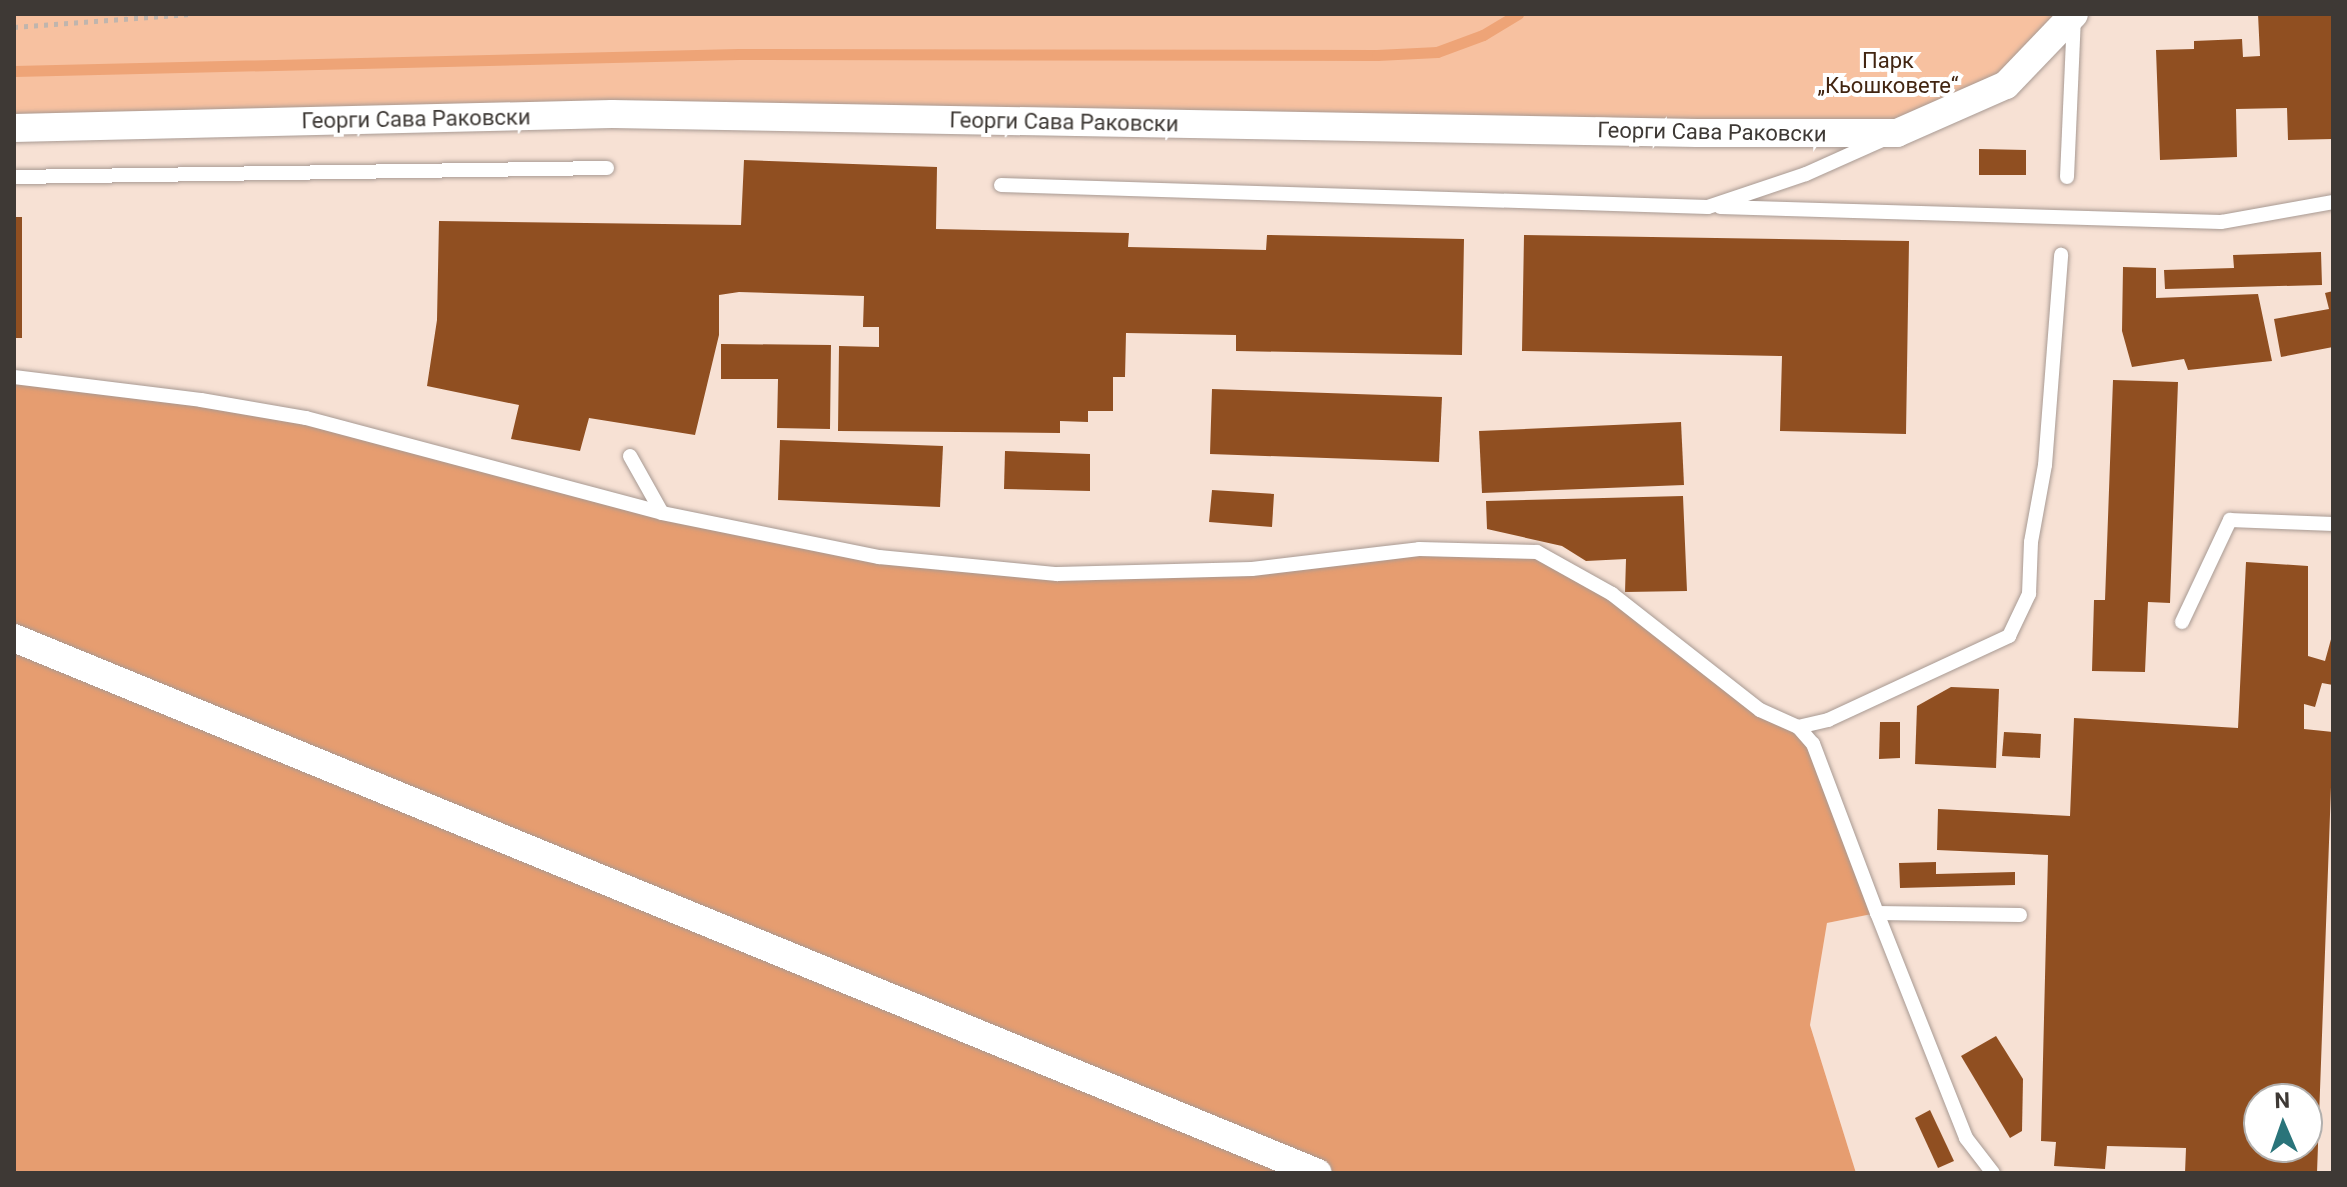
<!DOCTYPE html>
<html>
<head>
<meta charset="utf-8">
<style>
	body { margin:0 }
	#map { position:relative; width:2347px; height:1187px; overflow:hidden; background:#faece3; font-family:Roboto,sans-serif }
	div>[style] { position:absolute }
	.built>* { inset:0; background:#f7e1d4 }
	.green>* { inset:0; background:#f7c1a0 }
	.forest>* { inset:0; background:#e69d70 }
	.stream>* { height:11px; margin:-5.5px; padding:0 5.5px; transform-origin:5.5px; border-radius:5.5px; background:#eea477 }
	.building>* { inset:0; background:#904f21 }
	.path>* { height:5px; margin-top:-2.5px; transform-origin:0; background:repeating-linear-gradient(90deg,#c0b5ad 0 4px,transparent 0 10px) }
	.roads { filter:drop-shadow(0 0 2px #a89a93) drop-shadow(0 0 2px #a89a93) }
	.lane>* { height:14px; margin:-7px; padding:0 7px; transform-origin:7px; border-radius:7px; background:#fff }
	.street>* { height:28px; margin:-14px; padding:0 14px; transform-origin:14px; border-radius:14px; background:#fff }
	span { translate:-50% -50%; white-space:nowrap; text-align:center; line-height:1.15; -webkit-text-stroke:8px #fff; paint-order:stroke }
	.park-label { font-size:22px; color:#422511 }
	.street-label { font-size:22px; color:#3e3935 }
	.frame { position:absolute; inset:0; border:16px solid #3e3935; pointer-events:none }
	.north { position:absolute; left:2243px; top:1083px; width:80px; height:80px; box-sizing:border-box; background:#fff; border:2px solid #b2b0ae; border-radius:50%; rotate:358deg; font-size:22px; font-weight:700; line-height:32px; text-align:center; color:#3e3935 }
	.north::after { content:''; display:block; margin:auto; width:28px; height:36px; background:#2a747a; clip-path:polygon(50% 0,100% 100%,50% 72%,0 100%) }
</style>
</head>
<body>
<div id="map">
	<div class="built">
		<i style="clip-path:polygon(evenodd,2074px 14px,2333px 14px,2333px 1173px,1856px 1173px,1810px 1025px,1827px 923px,1876px 913px,1252px 569px,1057px 574px,879px 557px,14px 377px,14px 128px,2074px 14px,2259px 1099px,2307px 1099px,2307px 1147px,2259px 1147px,2259px 1099px)"></i>
	</div>
	<div class="green">
		<i style="clip-path:polygon(14px 14px,2074px 14px,2006px 85px,1897px 133px,612px 114px,14px 126px)"></i>
	</div>
	<div class="forest">
		<i style="clip-path:polygon(14px 377px,201px 400px,879px 557px,1057px 574px,1252px 569px,1419px 549px,1537px 552px,1612px 594px,1813px 744px,1877px 913px,1827px 923px,1810px 1025px,1856px 1173px,14px 1173px)"></i>
	</div>
	<div class="stream">
		<i style="left:14px;top:71px;width:725px;rotate:-1.34deg"></i>
		<i style="left:739px;top:54px;width:638px;rotate:0.09deg"></i>
		<i style="left:1377px;top:55px;width:60px;rotate:-2.9deg"></i>
		<i style="left:1437px;top:52px;width:49px;rotate:-20.3deg"></i>
		<i style="left:1483px;top:35px;width:41px;rotate:-31deg"></i>
	</div>
	<div class="building">
		<i style="clip-path:polygon(2258px 14px,2333px 14px,2333px 139px,2288px 140px,2287px 108px,2236px 109px,2237px 157px,2160px 160px,2156px 50px,2194px 49px,2194px 41px,2242px 39px,2243px 57px,2260px 56px)"></i>
		<i style="clip-path:polygon(1979px 149px,2026px 150px,2026px 175px,1979px 175px)"></i>
		<i style="clip-path:polygon(744px 160px,937px 167px,936px 229px,1129px 233px,1128px 247px,1266px 250px,1267px 235px,1464px 239px,1462px 355px,1236px 351px,1236px 335px,1126px 333px,1125px 377px,1113px 377px,1113px 411px,1088px 411px,1088px 422px,1060px 421px,1060px 433px,838px 431px,839px 346px,879px 347px,879px 327px,863px 327px,864px 296px,739px 292px,719px 295px,719px 335px,695px 435px,589px 418px,580px 451px,511px 439px,519px 405px,427px 386px,437px 320px,439px 221px,741px 225px)"></i>
		<i style="clip-path:polygon(14px 217px,22px 217px,22px 338px,14px 338px)"></i>
		<i style="clip-path:polygon(1524px 235px,1909px 241px,1906px 434px,1780px 431px,1782px 356px,1522px 351px)"></i>
		<i style="clip-path:polygon(2321px 252px,2322px 285px,2165px 289px,2164px 270px,2234px 268px,2233px 255px)"></i>
		<i style="clip-path:polygon(2123px 267px,2156px 268px,2156px 298px,2258px 294px,2272px 361px,2188px 370px,2184px 359px,2132px 367px,2122px 331px)"></i>
		<i style="clip-path:polygon(2333px 291px,2333px 347px,2281px 357px,2274px 319px,2329px 309px,2325px 293px)"></i>
		<i style="clip-path:polygon(721px 344px,831px 345px,830px 429px,777px 428px,778px 379px,721px 379px)"></i>
		<i style="clip-path:polygon(2113px 380px,2178px 382px,2170px 603px,2148px 602px,2145px 672px,2092px 671px,2094px 600px,2105px 600px)"></i>
		<i style="clip-path:polygon(1212px 389px,1442px 397px,1439px 462px,1210px 454px)"></i>
		<i style="clip-path:polygon(1681px 422px,1684px 485px,1482px 493px,1479px 431px)"></i>
		<i style="clip-path:polygon(780px 440px,943px 446px,940px 507px,778px 500px)"></i>
		<i style="clip-path:polygon(1005px 451px,1090px 454px,1090px 491px,1004px 489px)"></i>
		<i style="clip-path:polygon(1212px 490px,1274px 494px,1272px 527px,1209px 522px)"></i>
		<i style="clip-path:polygon(1683px 496px,1687px 591px,1625px 592px,1626px 559px,1586px 561px,1562px 546px,1487px 529px,1486px 501px)"></i>
		<i style="clip-path:polygon(evenodd,2246px 562px,2308px 566px,2308px 656px,2325px 661px,2333px 632px,2333px 685px,2322px 683px,2315px 707px,2304px 704px,2304px 729px,2333px 732px,2317px 1173px,2185px 1173px,2186px 1148px,2107px 1146px,2105px 1169px,2054px 1166px,2056px 1142px,2041px 1141px,2048px 855px,1937px 850px,1938px 809px,2070px 816px,2074px 718px,2238px 728px,2246px 562px,2259px 1099px,2307px 1099px,2307px 1147px,2259px 1147px,2259px 1099px)"></i>
		<i style="clip-path:polygon(1951px 687px,1999px 689px,1996px 768px,1915px 764px,1917px 706px)"></i>
		<i style="clip-path:polygon(1880px 722px,1900px 722px,1900px 758px,1879px 759px)"></i>
		<i style="clip-path:polygon(2004px 732px,2041px 734px,2040px 758px,2002px 756px)"></i>
		<i style="clip-path:polygon(1936px 862px,1936px 874px,2015px 872px,2015px 885px,1900px 888px,1899px 863px)"></i>
		<i style="clip-path:polygon(1996px 1036px,2023px 1079px,2022px 1131px,2010px 1138px,1961px 1056px)"></i>
		<i style="clip-path:polygon(1930px 1110px,1954px 1161px,1938px 1168px,1915px 1118px)"></i>
	</div>
	<div class="path">
		<i style="left:14px;top:27px;width:177px;rotate:-4.2deg"></i>
	</div>
	<div class="roads">
		<div class="lane">
			<i style="left:14px;top:177px;width:593px;rotate:-0.87deg"></i>
			<i style="left:2067px;top:177px;width:159px;rotate:-87.5deg"></i>
			<i style="left:1001px;top:185px;width:707px;rotate:1.78deg"></i>
			<i style="left:1708px;top:207px;width:103px;rotate:-18.6deg"></i>
			<i style="left:1806px;top:174px;width:83px;rotate:-24.1deg"></i>
			<i style="left:1720px;top:207px;width:501px;rotate:1.71deg"></i>
			<i style="left:2221px;top:222px;width:114px;rotate:-10.1deg"></i>
			<i style="left:14px;top:377px;width:188px;rotate:7deg"></i>
			<i style="left:201px;top:400px;width:107px;rotate:9.7deg"></i>
			<i style="left:306px;top:418px;width:368px;rotate:14.9deg"></i>
			<i style="left:630px;top:456px;width:65px;rotate:60.7deg"></i>
			<i style="left:662px;top:513px;width:221px;rotate:11.5deg"></i>
			<i style="left:879px;top:557px;width:179px;rotate:5.5deg"></i>
			<i style="left:1057px;top:574px;width:195px;rotate:-1.5deg"></i>
			<i style="left:1252px;top:569px;width:168px;rotate:-6.8deg"></i>
			<i style="left:1419px;top:549px;width:118px;rotate:1.5deg"></i>
			<i style="left:1537px;top:552px;width:86px;rotate:29.2deg"></i>
			<i style="left:1612px;top:594px;width:188px;rotate:38.1deg"></i>
			<i style="left:1760px;top:710px;width:42px;rotate:24.1deg"></i>
			<i style="left:2182px;top:622px;width:113px;rotate:-64.8deg"></i>
			<i style="left:2230px;top:520px;width:103px;rotate:2.2deg"></i>
			<i style="left:1877px;top:913px;width:242px;rotate:68.4deg"></i>
			<i style="left:1966px;top:1138px;width:44px;rotate:52.4deg"></i>
			<i style="left:2020px;top:915px;width:143px;rotate:-179.2deg"></i>
			<i style="left:1877px;top:913px;width:181px;rotate:-110.7deg"></i>
			<i style="left:1813px;top:744px;width:23px;rotate:-131deg"></i>
			<i style="left:1798px;top:727px;width:31px;rotate:-13deg"></i>
			<i style="left:1828px;top:720px;width:200px;rotate:-24.9deg"></i>
			<i style="left:2009px;top:636px;width:47px;rotate:-64.5deg"></i>
			<i style="left:2029px;top:594px;width:52px;rotate:-87.8deg"></i>
			<i style="left:2031px;top:542px;width:78px;rotate:-79.7deg"></i>
			<i style="left:2045px;top:465px;width:211px;rotate:-85.6deg"></i>
		</div>
		<div class="street">
			<i style="left:14px;top:128px;width:598px;rotate:-1.34deg"></i>
			<i style="left:612px;top:114px;width:1085px;rotate:1deg"></i>
			<i style="left:1697px;top:133px;width:200px"></i>
			<i style="left:1897px;top:133px;width:119px;rotate:-23.8deg"></i>
			<i style="left:2006px;top:85px;width:98px;rotate:-46.2deg"></i>
			<i style="left:14px;top:638px;width:1409px;rotate:22.31deg"></i>
		</div>
	</div>
	<div class="park-label">
		<span style="left:1888px;top:73px">Парк<br>„Кьошковете“</span>
	</div>
	<div class="street-label">
		<span style="left:416px;top:119px;rotate:-1deg">Георги Сава Раковски</span>
		<span style="left:1064px;top:122px;rotate:1deg">Георги Сава Раковски</span>
		<span style="left:1712px;top:132px;rotate:1deg">Георги Сава Раковски</span>
	</div>
	<div class="frame"></div>
	<div class="north">N</div>
</div>
</body>
</html>
